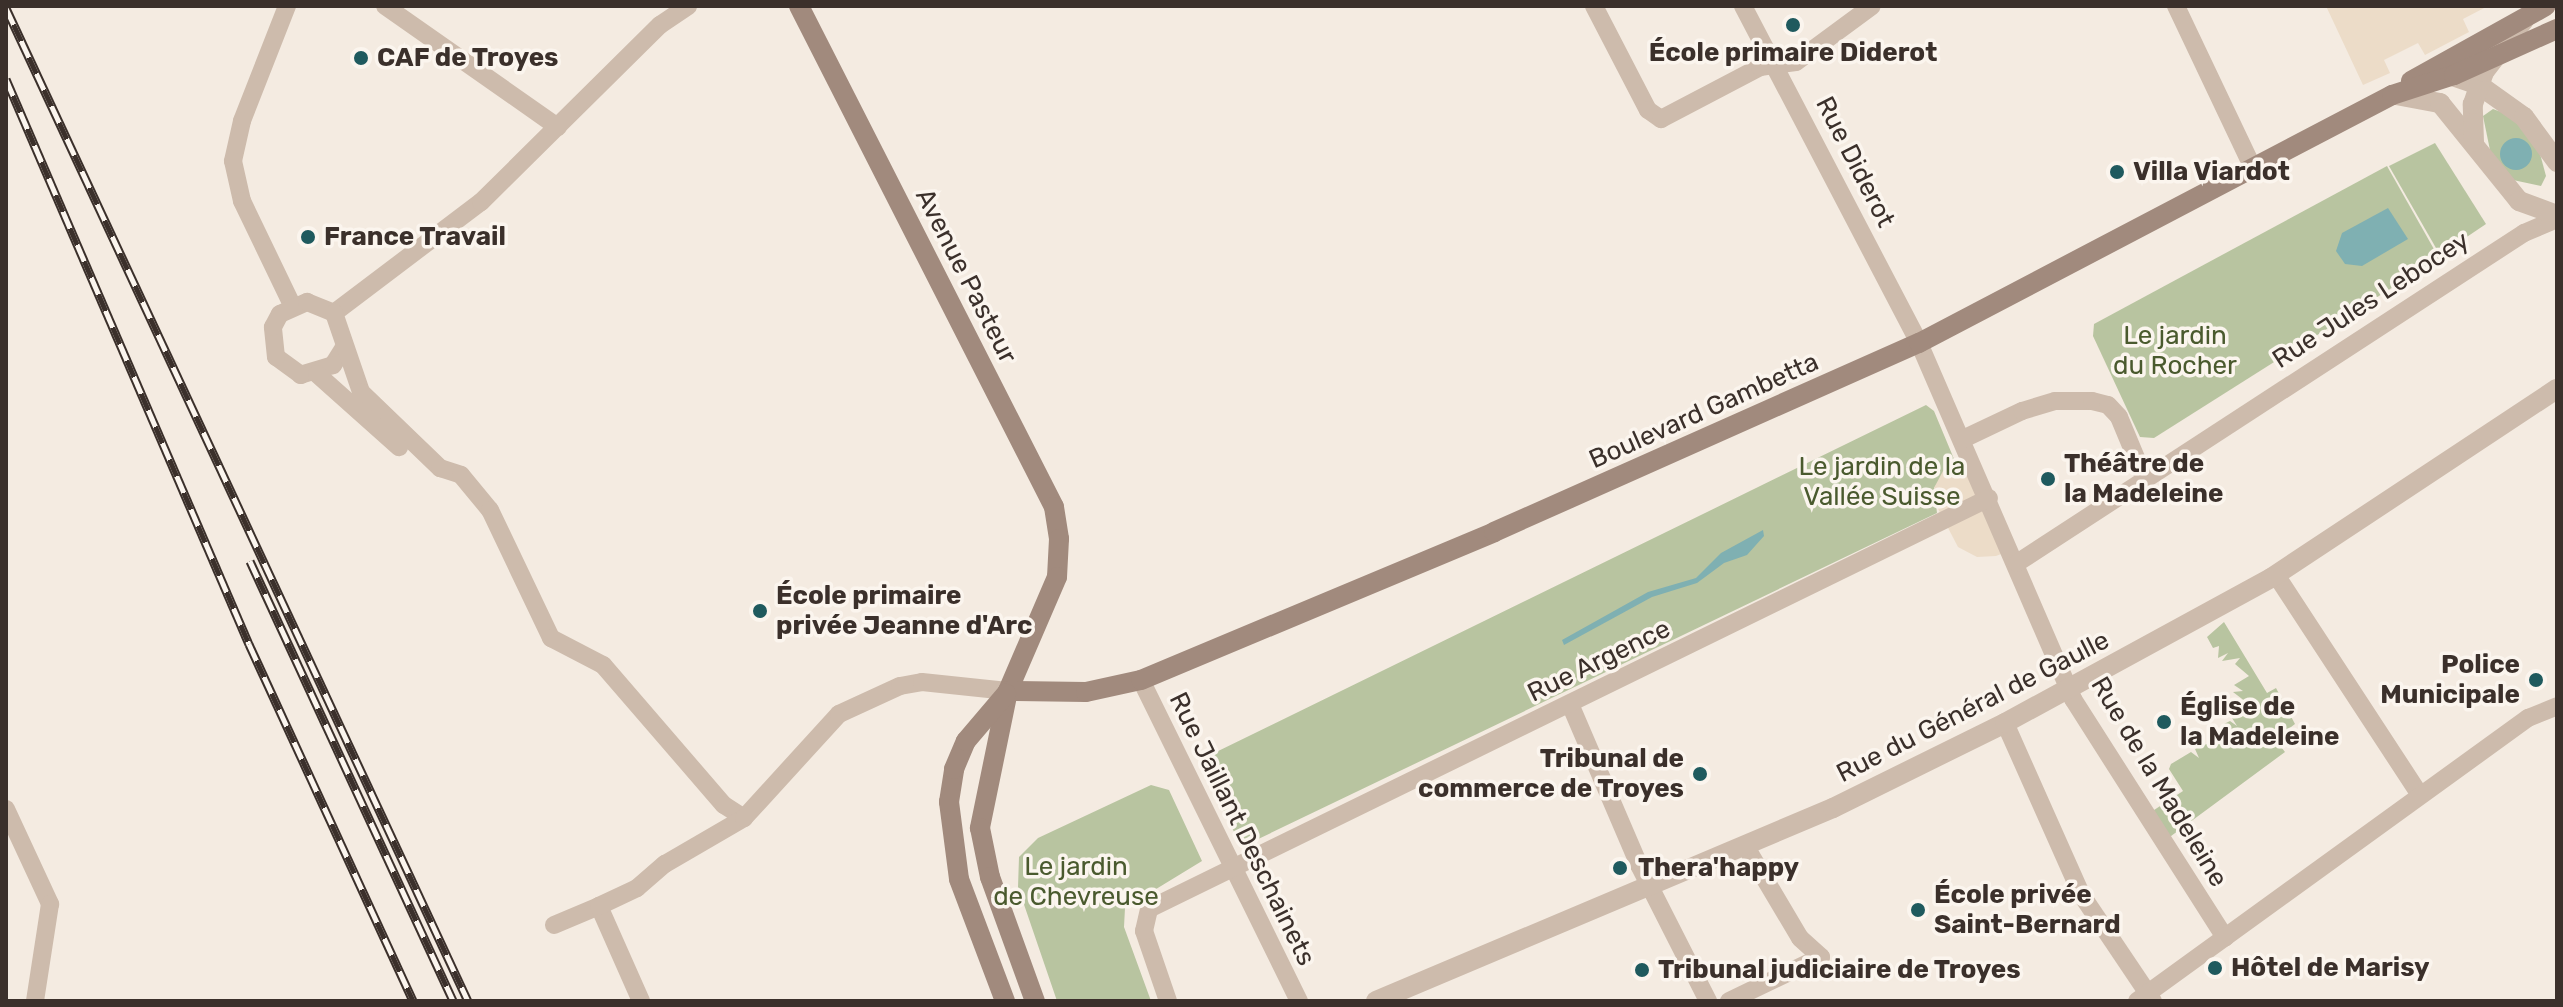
<!DOCTYPE html>
<html>
<head>
<meta charset="utf-8">
<style>
	body { margin:0 }
	#map { position:relative; width:2563px; height:1007px; overflow:hidden; background:#f4ebe1; font-family:Rubik,sans-serif }
	div>[style] { position:absolute }
	.green>* { inset:0; background:#b8c4a0 }
	.plaza>* { inset:0; background:#ecdcc8 }
	.water>* { inset:0; background:#7fb0b2 }
	.round { border-radius:50% }
	.minor>* { height:18px; margin:-9px; padding:0 9px; transform-origin:9px; border-radius:9px; background:#cdbbac }
	.tertiary>* { height:20px; margin:-10px; padding:0 10px; transform-origin:10px; border-radius:10px; background:#cdbbac }
	.secondary>* { height:20px; margin:-10px; padding:0 10px; transform-origin:10px; border-radius:10px; background:#a18a7d }
	.rail>* { height:9px; margin-top:-4.5px; transform-origin:0; background:repeating-linear-gradient(90deg,#fbf5ee 0 18px,#3b302b 0 36px); box-sizing:border-box; border-block:2px solid #3b302b }
	.dots>* { width:22px; height:22px; translate:-50% -50%; box-sizing:border-box; border:4px solid #fbf5ee; border-radius:50% }
	span { translate:-50% -50%; white-space:nowrap; text-align:center; line-height:1.15; -webkit-text-stroke:7px #fbf5ee; paint-order:stroke }
	.poi-label { font-size:26px; color:#3b302b; font-weight:700 }
	.left { translate:0 -50%; text-align:left }
	.right { translate:-100% -50%; text-align:right }
	.street-label { font-size:26px; color:#3b302b }
	.park-label { font-size:26px; color:#4a5a2e }
	.frame { position:absolute; inset:0; border:8px solid #3b302b; pointer-events:none }
</style>
</head>
<body>
<div id="map">
	<div class="green">
		<i style="clip-path:polygon(2493px 109px,2520px 119px,2539px 150px,2546px 176px,2541px 186px,2513px 180px,2491px 155px,2483px 116px)"></i>
		<i style="clip-path:polygon(2435px 143px,2486px 224px,2440px 255px,2389px 166px)"></i>
		<i style="clip-path:polygon(2387px 166px,2439px 258px,2154px 438px,2140px 437px,2093px 336px,2094px 324px)"></i>
		<i style="clip-path:polygon(1926px 405px,1934px 411px,1954px 459px,1934px 488px,1937px 513px,1252px 842px,1236px 836px,1205px 772px,1210px 755px)"></i>
		<i style="clip-path:polygon(2224px 622px,2267px 693px,2276px 688px,2295px 724px,2275px 739px,2285px 752px,2167px 839px,2151px 812px,2183px 791px,2169px 769px,2171px 764px,2191px 752px,2199px 758px,2195px 749px,2228px 735px,2222px 725px,2230px 721px,2237px 726px,2232px 718px,2241px 705px,2250px 705px,2233px 692px,2243px 691px,2234px 685px,2249px 676px,2235px 664px,2240px 658px,2222px 661px,2228px 653px,2218px 658px,2219px 646px,2213px 648px,2207px 637px)"></i>
		<i style="clip-path:polygon(1151px 785px,1169px 790px,1202px 861px,1125px 908px,1124px 927px,1151px 1001px,1057px 1001px,1018px 887px,1019px 857px,1038px 838px)"></i>
	</div>
	<div class="plaza">
		<i style="clip-path:polygon(2326px 6px,2488px 6px,2463px 19px,2469px 32px,2425px 55px,2418px 43px,2384px 60px,2390px 73px,2363px 85px)"></i>
		<i style="clip-path:polygon(1970px 454px,2011px 550px,1996px 556px,1977px 557px,1958px 547px,1935px 503px,1934px 488px,1943px 471px)"></i>
	</div>
	<div class="water">
		<i class="round" style="left:2500px;top:138px;width:32px;height:32px"></i>
		<i style="clip-path:polygon(2388px 208px,2408px 239px,2362px 266px,2345px 264px,2336px 251px,2342px 233px)"></i>
		<i style="clip-path:polygon(1763px 530px,1764px 536px,1747px 555px,1724px 563px,1697px 583px,1652px 597px,1564px 645px,1562px 640px,1648px 592px,1696px 578px,1721px 553px)"></i>
	</div>
	<div class="minor">
		<i style="left:287px;top:6px;width:123px;rotate:111.4deg"></i>
		<i style="left:242px;top:121px;width:41px;rotate:102.7deg"></i>
		<i style="left:233px;top:161px;width:41px;rotate:77.3deg"></i>
		<i style="left:242px;top:201px;width:115px;rotate:64.3deg"></i>
		<i style="left:385px;top:6px;width:211px;rotate:35deg"></i>
		<i style="left:1594px;top:6px;width:117px;rotate:62.6deg"></i>
		<i style="left:1648px;top:110px;width:16px;rotate:35deg"></i>
		<i style="left:1661px;top:119px;width:112px;rotate:-27.7deg"></i>
		<i style="left:1760px;top:67px;width:36px;rotate:-8deg"></i>
		<i style="left:1796px;top:62px;width:94px;rotate:-36.4deg"></i>
		<i style="left:1743px;top:6px;width:380px;rotate:62.4deg"></i>
		<i style="left:1919px;top:343px;width:388px;rotate:66.6deg"></i>
		<i style="left:2073px;top:699px;width:283px;rotate:57.5deg"></i>
		<i style="left:2176px;top:6px;width:177px;rotate:64.6deg"></i>
		<i style="left:334px;top:313px;width:184px;rotate:-37.1deg"></i>
		<i style="left:481px;top:202px;width:252px;rotate:-44.7deg"></i>
		<i style="left:660px;top:25px;width:34px;rotate:-34deg"></i>
		<i style="left:343px;top:349px;width:19px;rotate:122deg"></i>
		<i style="left:333px;top:365px;width:34px;rotate:163deg"></i>
		<i style="left:301px;top:375px;width:31px;rotate:-144deg"></i>
		<i style="left:276px;top:357px;width:30px;rotate:-96deg"></i>
		<i style="left:273px;top:327px;width:15px;rotate:-62deg"></i>
		<i style="left:280px;top:314px;width:30px;rotate:-24deg"></i>
		<i style="left:307px;top:302px;width:29px;rotate:22deg"></i>
		<i style="left:334px;top:313px;width:83px;rotate:71.1deg"></i>
		<i style="left:361px;top:392px;width:110px;rotate:43.9deg"></i>
		<i style="left:440px;top:468px;width:22px;rotate:18deg"></i>
		<i style="left:461px;top:475px;width:45px;rotate:50.4deg"></i>
		<i style="left:490px;top:510px;width:142px;rotate:64.5deg"></i>
		<i style="left:551px;top:638px;width:59px;rotate:27.4deg"></i>
		<i style="left:603px;top:665px;width:185px;rotate:49.2deg"></i>
		<i style="left:724px;top:805px;width:24px;rotate:33deg"></i>
		<i style="left:317px;top:374px;width:110px;rotate:41.7deg"></i>
		<i style="left:1963px;top:439px;width:65px;rotate:-25.4deg"></i>
		<i style="left:2022px;top:411px;width:34px;rotate:-17deg"></i>
		<i style="left:2055px;top:401px;width:37px"></i>
		<i style="left:2092px;top:401px;width:16px;rotate:14deg"></i>
		<i style="left:2108px;top:405px;width:16px;rotate:47deg"></i>
		<i style="left:2119px;top:417px;width:65px;rotate:67.4deg"></i>
		<i style="left:2017px;top:563px;width:605px;rotate:-33.06deg"></i>
		<i style="left:2524px;top:233px;width:36px;rotate:-23deg"></i>
		<i style="left:2276px;top:575px;width:263px;rotate:56.8deg"></i>
		<i style="left:1141px;top:680px;width:358px;rotate:63.8deg"></i>
		<i style="left:1570px;top:704px;width:175px;rotate:66.8deg"></i>
		<i style="left:1639px;top:865px;width:153px;rotate:63.1deg"></i>
		<i style="left:2005px;top:723px;width:187px;rotate:66deg"></i>
		<i style="left:2081px;top:894px;width:129px;rotate:56.1deg"></i>
		<i style="left:6px;top:809px;width:105px;rotate:65.1deg"></i>
		<i style="left:50px;top:904px;width:98px;rotate:98.8deg"></i>
		<i style="left:554px;top:925px;width:49px;rotate:-22.9deg"></i>
		<i style="left:641px;top:1001px;width:104px;rotate:-113.9deg"></i>
		<i style="left:599px;top:906px;width:42px;rotate:-25.3deg"></i>
		<i style="left:637px;top:888px;width:37px;rotate:-41deg"></i>
		<i style="left:665px;top:864px;width:91px;rotate:-30.2deg"></i>
		<i style="left:744px;top:818px;width:141px;rotate:-47.6deg"></i>
		<i style="left:839px;top:714px;width:67px;rotate:-24.7deg"></i>
		<i style="left:900px;top:686px;width:22px;rotate:-10deg"></i>
		<i style="left:922px;top:682px;width:86px;rotate:6deg"></i>
		<i style="left:1168px;top:1001px;width:74px;rotate:-108.9deg"></i>
		<i style="left:1144px;top:931px;width:23px;rotate:-77deg"></i>
		<i style="left:1149px;top:909px;width:935px;rotate:-26.07deg"></i>
		<i style="left:1729px;top:1001px;width:102px;rotate:-25.6deg"></i>
		<i style="left:1821px;top:957px;width:28px;rotate:-138deg"></i>
		<i style="left:1800px;top:938px;width:106px;rotate:-120.7deg"></i>
		<i style="left:2137px;top:1001px;width:483px;rotate:-35.9deg"></i>
		<i style="left:2528px;top:718px;width:31px;rotate:-22deg"></i>
	</div>
	<div class="tertiary">
		<i style="left:2441px;top:72px;width:40px;rotate:18.9deg"></i>
		<i style="left:2479px;top:85px;width:55px;rotate:35.4deg"></i>
		<i style="left:2524px;top:117px;width:56px;rotate:53.7deg"></i>
		<i style="left:2396px;top:95px;width:45px;rotate:10.3deg"></i>
		<i style="left:2440px;top:103px;width:126px;rotate:51.1deg"></i>
		<i style="left:2519px;top:201px;width:40px;rotate:20.2deg"></i>
		<i style="left:2474px;top:142px;width:38px;rotate:-92deg"></i>
		<i style="left:2473px;top:104px;width:34px;rotate:-71deg"></i>
		<i style="left:2484px;top:72px;width:66px;rotate:-52.4deg"></i>
		<i style="left:1376px;top:1001px;width:496px;rotate:-22.9deg"></i>
		<i style="left:1833px;top:808px;width:192px;rotate:-26.3deg"></i>
		<i style="left:2005px;top:723px;width:303px;rotate:-28.6deg"></i>
		<i style="left:2271px;top:578px;width:343px;rotate:-33.5deg"></i>
	</div>
	<div class="secondary">
		<i style="left:799px;top:6px;width:562px;rotate:63.02deg"></i>
		<i style="left:1054px;top:507px;width:32px;rotate:81deg"></i>
		<i style="left:1059px;top:539px;width:38px;rotate:93deg"></i>
		<i style="left:1057px;top:577px;width:124px;rotate:113.3deg"></i>
		<i style="left:1008px;top:691px;width:140px;rotate:101.6deg"></i>
		<i style="left:980px;top:828px;width:50px;rotate:78.5deg"></i>
		<i style="left:990px;top:877px;width:132px;rotate:70.1deg"></i>
		<i style="left:2411px;top:81px;width:154px;rotate:-29.1deg"></i>
		<i style="left:1008px;top:691px;width:78px;rotate:0.7deg"></i>
		<i style="left:1086px;top:692px;width:56px;rotate:-12.3deg"></i>
		<i style="left:1141px;top:680px;width:383px;rotate:-22.7deg"></i>
		<i style="left:1494px;top:532px;width:465px;rotate:-24deg"></i>
		<i style="left:1919px;top:343px;width:534px;rotate:-27.67deg"></i>
		<i style="left:2392px;top:95px;width:65px;rotate:-17.9deg"></i>
		<i style="left:2454px;top:75px;width:113px;rotate:-24.1deg"></i>
		<i style="left:1005px;top:1001px;width:130px;rotate:-110.7deg"></i>
		<i style="left:959px;top:879px;width:78px;rotate:-97.4deg"></i>
		<i style="left:949px;top:802px;width:33px;rotate:-81deg"></i>
		<i style="left:954px;top:769px;width:30px;rotate:-67deg"></i>
		<i style="left:966px;top:741px;width:62px;rotate:-49.6deg"></i>
	</div>
	<div class="rail">
		<i style="left:6px;top:8px;width:1095px;rotate:65.05deg"></i>
		<i style="left:6px;top:79px;width:615px;rotate:66.73deg"></i>
		<i style="left:249px;top:644px;width:393px;rotate:65.3deg"></i>
		<i style="left:250px;top:561px;width:485px;rotate:65.2deg"></i>
	</div>
	<div class="dots">
		<i style="left:1793px;top:25px;background:#1f5a5e"></i>
		<i style="left:361px;top:58px;background:#1f5a5e"></i>
		<i style="left:2117px;top:172px;background:#1f5a5e"></i>
		<i style="left:308px;top:237px;background:#1f5a5e"></i>
		<i style="left:2048px;top:479px;background:#1f5a5e"></i>
		<i style="left:760px;top:611px;background:#1f5a5e"></i>
		<i style="left:2536px;top:680px;background:#1f5a5e"></i>
		<i style="left:2164px;top:722px;background:#1f5a5e"></i>
		<i style="left:1700px;top:774px;background:#1f5a5e"></i>
		<i style="left:1620px;top:868px;background:#1f5a5e"></i>
		<i style="left:1918px;top:910px;background:#1f5a5e"></i>
		<i style="left:2215px;top:968px;background:#1f5a5e"></i>
		<i style="left:1642px;top:970px;background:#1f5a5e"></i>
	</div>
	<div class="poi-label">
		<span style="left:1793px;top:53px">École primaire Diderot</span>
		<span class="left" style="left:377px;top:58px">CAF de Troyes</span>
		<span class="left" style="left:2133px;top:172px">Villa Viardot</span>
		<span class="left" style="left:324px;top:237px">France Travail</span>
		<span class="left" style="left:2064px;top:479px">Théâtre de<br>la Madeleine</span>
		<span class="left" style="left:776px;top:611px">École primaire<br>privée Jeanne d'Arc</span>
		<span class="right" style="left:2520px;top:680px">Police<br>Municipale</span>
		<span class="left" style="left:2180px;top:722px">Église de<br>la Madeleine</span>
		<span class="right" style="left:1684px;top:774px">Tribunal de<br>commerce de Troyes</span>
		<span class="left" style="left:1638px;top:868px">Thera'happy</span>
		<span class="left" style="left:1934px;top:910px">École privée<br>Saint-Bernard</span>
		<span class="left" style="left:2231px;top:968px">Hôtel de Marisy</span>
		<span class="left" style="left:1658px;top:970px">Tribunal judiciaire de Troyes</span>
	</div>
	<div class="street-label">
		<span style="left:1855px;top:162px;rotate:63deg">Rue Diderot</span>
		<span style="left:966px;top:276px;rotate:63deg">Avenue Pasteur</span>
		<span style="left:2371px;top:300px;rotate:-33deg">Rue Jules Lebocey</span>
		<span style="left:1704px;top:411px;rotate:-24deg">Boulevard Gambetta</span>
		<span style="left:1599px;top:661px;rotate:-26deg">Rue Argence</span>
		<span style="left:1973px;top:707px;rotate:-27deg">Rue du Général de Gaulle</span>
		<span style="left:2159px;top:782px;rotate:59deg">Rue de la Madeleine</span>
		<span style="left:1242px;top:829px;rotate:64deg">Rue Jaillant Deschainets</span>
	</div>
	<div class="park-label">
		<span style="left:2175px;top:351px">Le jardin<br>du Rocher</span>
		<span style="left:1882px;top:482px">Le jardin de la<br>Vallée Suisse</span>
		<span style="left:1076px;top:882px">Le jardin<br>de Chevreuse</span>
	</div>
	<div class="frame"></div>
</div>
</body>
</html>
